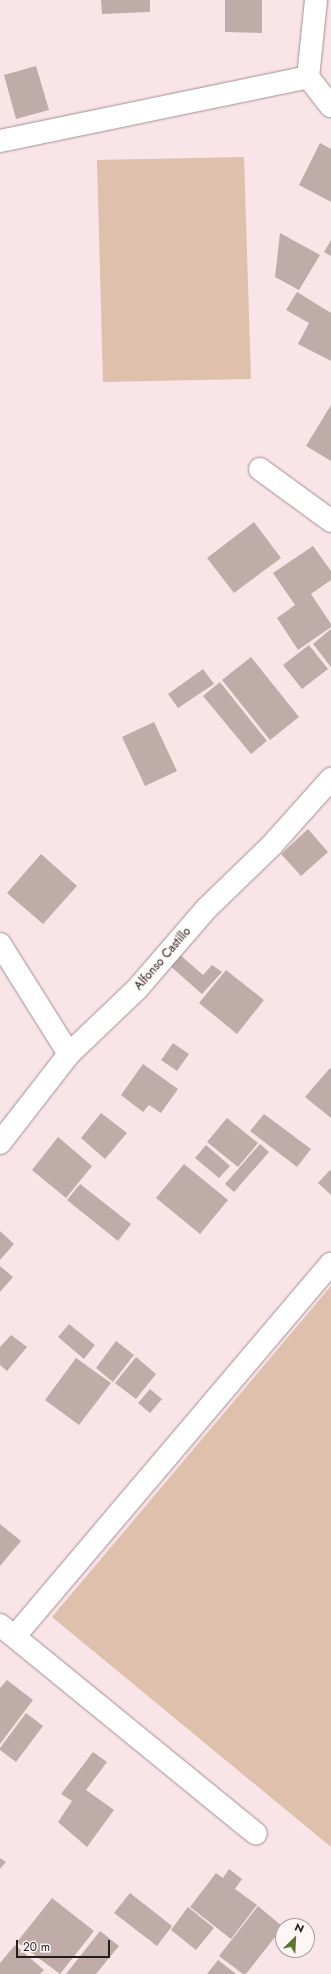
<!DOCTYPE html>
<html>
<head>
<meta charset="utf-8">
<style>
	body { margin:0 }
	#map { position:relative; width:331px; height:1974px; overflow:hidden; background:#f9e4e8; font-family:Jost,sans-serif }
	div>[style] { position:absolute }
	.green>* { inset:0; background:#dec0ad }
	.building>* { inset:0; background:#bfaca8 }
	.roads { filter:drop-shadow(0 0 1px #a28f92) drop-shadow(0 0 1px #a28f92) }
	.minor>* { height:22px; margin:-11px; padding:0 11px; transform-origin:11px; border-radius:11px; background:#fff }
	span { translate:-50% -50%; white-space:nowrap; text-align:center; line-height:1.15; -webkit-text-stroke:3px #fef5f6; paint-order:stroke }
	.street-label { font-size:12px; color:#241d1e }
	.north { position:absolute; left:275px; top:1918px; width:40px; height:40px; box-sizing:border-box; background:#fef5f6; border:1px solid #a79fa0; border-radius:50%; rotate:24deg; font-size:11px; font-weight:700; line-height:16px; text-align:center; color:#241d1e }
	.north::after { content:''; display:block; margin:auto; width:14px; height:18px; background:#5c792d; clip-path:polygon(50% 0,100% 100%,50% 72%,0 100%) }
	.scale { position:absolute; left:16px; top:1940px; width:94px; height:18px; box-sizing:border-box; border:2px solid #241d1e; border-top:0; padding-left:5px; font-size:12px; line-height:14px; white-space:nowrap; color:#241d1e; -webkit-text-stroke:3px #fef5f6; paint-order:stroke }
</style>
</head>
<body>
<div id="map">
	<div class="green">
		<i style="clip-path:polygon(244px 157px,251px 379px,103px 382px,97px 160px)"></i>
		<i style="clip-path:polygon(331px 1286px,331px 1847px,52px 1617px)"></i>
	</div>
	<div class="building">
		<i style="clip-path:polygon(101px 0,150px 0,150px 12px,102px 14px)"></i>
		<i style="clip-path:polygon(225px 0,262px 0,262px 33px,225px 32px)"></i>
		<i style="clip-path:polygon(36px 66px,49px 110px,16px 119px,4px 75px)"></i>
		<i style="clip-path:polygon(320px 143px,331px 149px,331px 202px,299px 185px)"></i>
		<i style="clip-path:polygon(280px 233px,320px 255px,299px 290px,275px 277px)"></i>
		<i style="clip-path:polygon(331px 240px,331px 256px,324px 252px)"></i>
		<i style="clip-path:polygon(297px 292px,331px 313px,331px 361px,298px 344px,309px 323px,286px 310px)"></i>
		<i style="clip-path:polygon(331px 405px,331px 461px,306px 446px)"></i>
		<i style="clip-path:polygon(254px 522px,281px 558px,234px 593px,207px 558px)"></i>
		<i style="clip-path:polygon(313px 546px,331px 571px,331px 580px,298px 603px,311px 594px,331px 624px,331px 627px,298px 650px,277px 618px,295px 605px,273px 573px)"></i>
		<i style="clip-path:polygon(331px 629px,331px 667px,313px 644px)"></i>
		<i style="clip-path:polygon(309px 645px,328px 669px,302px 689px,283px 665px)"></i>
		<i style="clip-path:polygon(251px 657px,299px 717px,270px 740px,222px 680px)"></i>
		<i style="clip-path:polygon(203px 669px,214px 684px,178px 708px,168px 694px)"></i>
		<i style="clip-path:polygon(220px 682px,267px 741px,251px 754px,203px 696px)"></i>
		<i style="clip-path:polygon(154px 722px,177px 771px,145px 786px,122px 737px)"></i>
		<i style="clip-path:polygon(308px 829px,328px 852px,301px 876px,281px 854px)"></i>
		<i style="clip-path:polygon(41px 854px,77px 886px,43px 924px,7px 893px)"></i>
		<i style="clip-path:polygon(178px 953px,203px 975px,212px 965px,222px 972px,202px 994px,168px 964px)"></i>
		<i style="clip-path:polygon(226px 970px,264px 1000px,237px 1034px,199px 1003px)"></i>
		<i style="clip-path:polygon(173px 1043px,189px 1054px,177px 1071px,161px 1060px)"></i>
		<i style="clip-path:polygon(143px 1064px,178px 1089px,161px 1113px,149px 1105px,143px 1112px,121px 1095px)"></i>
		<i style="clip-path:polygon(330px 1068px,331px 1069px,331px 1118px,305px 1097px)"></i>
		<i style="clip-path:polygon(101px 1113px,127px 1133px,105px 1159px,81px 1138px)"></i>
		<i style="clip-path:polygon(264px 1114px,311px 1149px,297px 1167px,250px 1131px)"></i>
		<i style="clip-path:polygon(227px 1118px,258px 1143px,238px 1167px,207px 1142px)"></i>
		<i style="clip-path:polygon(58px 1137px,92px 1166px,66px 1198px,32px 1170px)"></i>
		<i style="clip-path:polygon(260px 1144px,269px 1152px,234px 1192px,225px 1184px)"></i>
		<i style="clip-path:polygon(206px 1145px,230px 1166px,219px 1178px,195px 1158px)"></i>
		<i style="clip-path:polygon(184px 1164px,228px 1200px,200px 1234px,156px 1198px)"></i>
		<i style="clip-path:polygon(330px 1170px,331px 1171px,331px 1195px,318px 1183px)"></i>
		<i style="clip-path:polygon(80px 1184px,131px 1224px,118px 1241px,67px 1200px)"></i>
		<i style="clip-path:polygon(0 1231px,14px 1244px,0 1260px)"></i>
		<i style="clip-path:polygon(0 1266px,13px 1277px,0 1292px)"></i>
		<i style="clip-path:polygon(69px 1324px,95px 1345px,84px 1359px,58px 1337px)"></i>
		<i style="clip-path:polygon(11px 1335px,27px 1347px,7px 1371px,0 1365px,0 1347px)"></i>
		<i style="clip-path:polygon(116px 1341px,134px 1355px,113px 1382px,96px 1368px)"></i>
		<i style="clip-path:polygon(136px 1357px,156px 1374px,136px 1399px,115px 1383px)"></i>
		<i style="clip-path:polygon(76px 1358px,111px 1383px,79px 1425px,45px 1400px)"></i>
		<i style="clip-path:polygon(150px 1389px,162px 1399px,150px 1413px,138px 1403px)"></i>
		<i style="clip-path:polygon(0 1524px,21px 1541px,0 1566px)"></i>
		<i style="clip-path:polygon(7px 1680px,33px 1700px,0 1744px,0 1688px)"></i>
		<i style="clip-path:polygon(26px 1713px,43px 1726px,16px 1762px,0 1750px,0 1748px)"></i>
		<i style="clip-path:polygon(93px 1752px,107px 1762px,86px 1790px,114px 1810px,87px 1847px,58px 1822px,72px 1801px,61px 1794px)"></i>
		<i style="clip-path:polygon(0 1858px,6px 1862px,0 1869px)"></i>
		<i style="clip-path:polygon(229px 1869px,242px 1879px,235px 1889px,257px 1905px,231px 1939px,190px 1907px,216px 1873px,223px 1878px)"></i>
		<i style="clip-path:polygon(130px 1893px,172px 1926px,157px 1946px,114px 1913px)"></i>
		<i style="clip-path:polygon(52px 1898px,94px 1931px,60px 1974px,17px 1942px)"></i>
		<i style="clip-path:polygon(258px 1906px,283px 1927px,246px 1974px,243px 1974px,219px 1956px)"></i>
		<i style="clip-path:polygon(188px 1907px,214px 1928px,196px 1950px,171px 1930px)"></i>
		<i style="clip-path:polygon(100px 1931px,119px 1946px,96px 1974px,66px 1974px)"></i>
		<i style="clip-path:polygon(15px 1945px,44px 1970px,40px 1974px,0 1974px,0 1963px)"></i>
		<i style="clip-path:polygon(218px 1960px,236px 1974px,207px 1974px)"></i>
	</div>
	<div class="roads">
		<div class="minor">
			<i style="left:316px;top:0;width:77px;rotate:95.9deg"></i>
			<i style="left:308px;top:77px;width:37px;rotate:52deg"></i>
			<i style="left:0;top:141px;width:315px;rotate:-11.7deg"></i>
			<i style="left:260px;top:469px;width:88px;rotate:36.2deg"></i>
			<i style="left:0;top:944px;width:130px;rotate:57.9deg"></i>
			<i style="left:0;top:1143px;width:113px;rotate:-52.2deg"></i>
			<i style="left:69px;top:1054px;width:94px;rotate:-43.7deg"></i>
			<i style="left:137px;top:989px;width:106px;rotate:-49.2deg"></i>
			<i style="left:206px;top:909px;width:92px;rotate:-44.1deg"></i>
			<i style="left:272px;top:845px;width:89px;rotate:-48.2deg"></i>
			<i style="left:0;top:1625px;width:330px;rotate:39.2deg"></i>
			<i style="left:15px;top:1636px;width:488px;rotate:-49.7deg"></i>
		</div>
	</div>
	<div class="street-label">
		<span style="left:163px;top:959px;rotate:-49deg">Alfonso Castillo</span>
	</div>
	<div class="north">N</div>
	<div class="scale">20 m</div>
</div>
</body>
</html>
